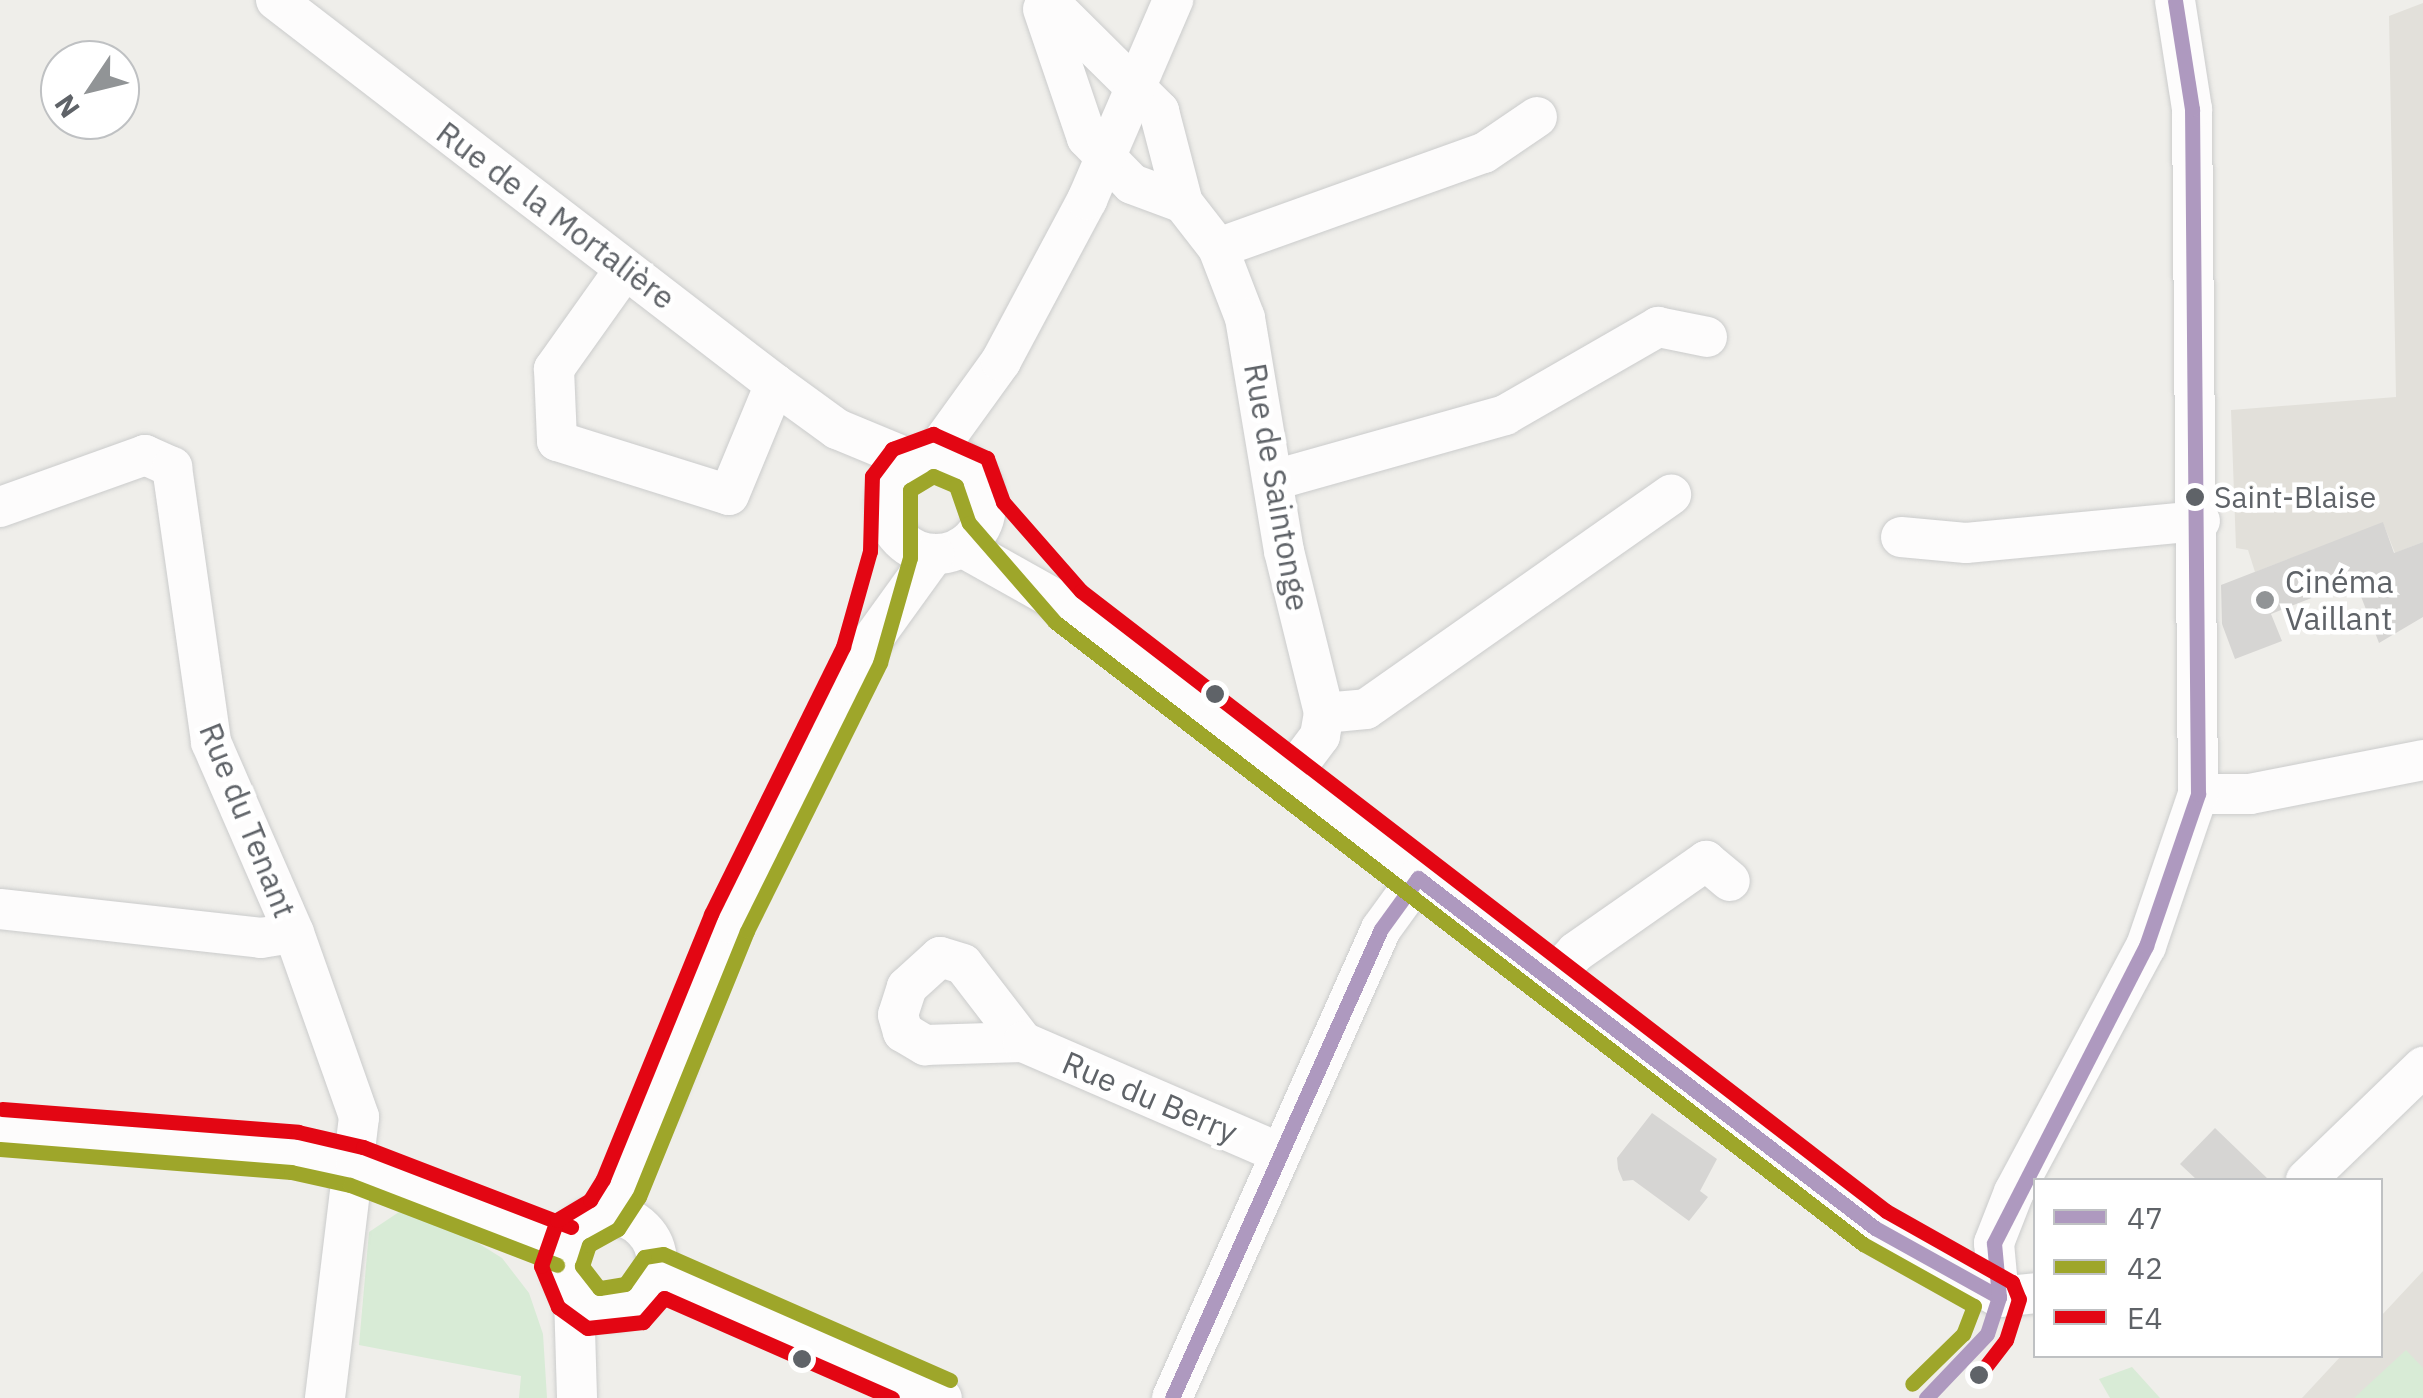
<!DOCTYPE html>
<html>
<head>
<meta charset="utf-8">
<style>
	body { margin:0 }
	#map { position:relative; width:2423px; height:1398px; overflow:hidden; background:#efeeea; font-family:"IBM Plex Sans",sans-serif }
	div>[style] { position:absolute }
	.education>* { inset:0; background:#e2e0da }
	.green>* { inset:0; background:#d8ebd6 }
	.building>* { inset:0; background:#d6d5d3 }
	.roads { filter:drop-shadow(0 0 2px #cbcccc) drop-shadow(0 0 2px #cbcccc) }
	.minor>* { height:40px; margin:-20px; padding:0 20px; transform-origin:20px; border-radius:20px; background:#fdfcfc }
	.minor>.ring { margin:-20px; padding:0; box-sizing:content-box; background:none; border:40px solid #fdfcfc; border-radius:50% }
	.bus-1>* { height:15px; margin:-7.5px; padding:0 7.5px; transform-origin:7.5px; border-radius:7.5px; background:#ae99bf }
	.bus-2>* { height:15px; margin:-7.5px; padding:0 7.5px; transform-origin:7.5px; border-radius:7.5px; background:#9ea62a }
	.bus-3>* { height:15px; margin:-7.5px; padding:0 7.5px; transform-origin:7.5px; border-radius:7.5px; background:#e30613 }
	.dots>* { width:28px; height:28px; translate:-50% -50%; box-sizing:border-box; border:5px solid #fff; border-radius:50% }
	span { translate:-50% -50%; white-space:nowrap; text-align:center; line-height:1.15; -webkit-text-stroke:9px #fff; paint-order:stroke }
	.bus-label { font-size:30px; color:#5f6368 }
	.left { translate:0 -50%; text-align:left }
	.street-label { font-size:32px; color:#5f6368 }
	.poi-label { font-size:32px; color:#5f6368 }
	.legend { position:absolute; left:2033px; top:1178px; width:350px; height:180px; box-sizing:border-box; background:#fff; border:2px solid #bfc1c3; margin:0; padding:12px 18px; list-style:none; font-size:30px; color:#5f6368 }
	.legend li { display:flex; align-items:center; gap:20px; height:50px }
	.legend b { width:50px; border:2px solid #bfc1c3 }
	.north { position:absolute; left:40px; top:40px; width:100px; height:100px; box-sizing:border-box; background:#fff; border:2px solid #bfc1c3; border-radius:50%; rotate:235deg; font-size:28px; font-weight:700; line-height:40px; text-align:center; color:#5f6368 }
	.north::after { content:''; display:block; margin:auto; width:35px; height:45px; background:#919496; clip-path:polygon(50% 0,100% 100%,50% 72%,0 100%) }
</style>
</head>
<body>
<div id="map">
	<div class="education">
		<i style="clip-path:polygon(2423px 3px,2423px 542px,2395px 553px,2383px 523px,2255px 572px,2248px 550px,2236px 548px,2231px 410px,2396px 397px,2389px 16px)"></i>
		<i style="clip-path:polygon(2423px 1271px,2423px 1398px,2302px 1398px,2341px 1356px,2380px 1356px,2381px 1316px)"></i>
	</div>
	<div class="green">
		<i style="clip-path:polygon(399px 1212px,449px 1225px,502px 1258px,529px 1293px,543px 1334px,547px 1398px,519px 1398px,521px 1376px,359px 1345px,369px 1232px)"></i>
		<i style="clip-path:polygon(2406px 1350px,2423px 1368px,2423px 1398px,2354px 1398px)"></i>
		<i style="clip-path:polygon(2132px 1367px,2160px 1398px,2110px 1398px,2099px 1379px)"></i>
	</div>
	<div class="building">
		<i style="clip-path:polygon(2383px 522px,2394px 553px,2423px 542px,2423px 617px,2379px 643px,2355px 581px,2271px 614px,2282px 641px,2235px 659px,2222px 624px,2221px 585px)"></i>
		<i style="clip-path:polygon(1652px 1113px,1717px 1159px,1700px 1191px,1708px 1197px,1689px 1221px,1633px 1180px,1623px 1181px,1618px 1169px,1617px 1158px)"></i>
		<i style="clip-path:polygon(2215px 1128px,2269px 1180px,2197px 1180px,2180px 1164px)"></i>
	</div>
	<div class="roads">
		<div class="minor">
			<i style="left:276px;top:0;width:630px;rotate:37.58deg"></i>
			<i style="left:775px;top:384px;width:77px;rotate:36deg"></i>
			<i style="left:837px;top:429px;width:81px;rotate:22.5deg"></i>
			<i style="left:1047px;top:0;width:158px;rotate:44.7deg"></i>
			<i style="left:1159px;top:111px;width:95px;rotate:75.4deg"></i>
			<i style="left:1183px;top:203px;width:57px;rotate:52.1deg"></i>
			<i style="left:1218px;top:248px;width:75px;rotate:68.9deg"></i>
			<i style="left:1245px;top:318px;width:236px;rotate:80.5deg"></i>
			<i style="left:1284px;top:551px;width:167px;rotate:76.1deg"></i>
			<i style="left:1324px;top:713px;width:23px;rotate:100deg"></i>
			<i style="left:1320px;top:736px;width:50px;rotate:126.9deg"></i>
			<i style="left:1043px;top:9px;width:136px;rotate:71.2deg"></i>
			<i style="left:1087px;top:138px;width:64px;rotate:45.6deg"></i>
			<i style="left:1132px;top:184px;width:54px;rotate:20.4deg"></i>
			<i style="left:1218px;top:248px;width:282px;rotate:-19.7deg"></i>
			<i style="left:1484px;top:153px;width:64px;rotate:-34.2deg"></i>
			<i style="left:625px;top:269px;width:123px;rotate:125.4deg"></i>
			<i style="left:554px;top:369px;width:72px;rotate:87.6deg"></i>
			<i style="left:557px;top:441px;width:180px;rotate:17.4deg"></i>
			<i style="left:729px;top:495px;width:120px;rotate:-67.5deg"></i>
			<i style="left:934px;top:454px;width:115px;rotate:-54.2deg"></i>
			<i style="left:1001px;top:361px;width:183px;rotate:-61.9deg"></i>
			<i style="left:1087px;top:200px;width:218px;rotate:-66.7deg"></i>
			<i class="ring" style="left:886px;top:454px;width:60px;height:60px"></i>
			<i style="left:1274px;top:480px;width:240px;rotate:-15.7deg"></i>
			<i style="left:1505px;top:415px;width:177px;rotate:-29.9deg"></i>
			<i style="left:1658px;top:327px;width:50px;rotate:11.5deg"></i>
			<i style="left:0;top:507px;width:154px;rotate:-19.7deg"></i>
			<i style="left:145px;top:455px;width:30px;rotate:24deg"></i>
			<i style="left:172px;top:467px;width:278px;rotate:81.9deg"></i>
			<i style="left:211px;top:742px;width:208px;rotate:66.5deg"></i>
			<i style="left:294px;top:933px;width:195px;rotate:70.5deg"></i>
			<i style="left:359px;top:1117px;width:283px;rotate:96.9deg"></i>
			<i style="left:1901px;top:537px;width:65px;rotate:5.3deg"></i>
			<i style="left:1966px;top:543px;width:235px;rotate:-5.4deg"></i>
			<i style="left:962px;top:547px;width:120px;rotate:29.3deg"></i>
			<i style="left:1067px;top:606px;width:1020px;rotate:37.59deg"></i>
			<i style="left:1875px;top:1228px;width:142px;rotate:29.1deg"></i>
			<i style="left:1324px;top:713px;width:42px;rotate:-5.4deg"></i>
			<i style="left:1366px;top:709px;width:373px;rotate:-35.1deg"></i>
			<i style="left:2198px;top:794px;width:52px"></i>
			<i style="left:2250px;top:794px;width:176px;rotate:-11.1deg"></i>
			<i style="left:0;top:909px;width:263px;rotate:6.3deg"></i>
			<i style="left:261px;top:938px;width:33px;rotate:-9deg"></i>
			<i style="left:1550px;top:980px;width:38px;rotate:-47deg"></i>
			<i style="left:1576px;top:952px;width:159px;rotate:-35deg"></i>
			<i style="left:1706px;top:861px;width:31px;rotate:40deg"></i>
			<i style="left:1023px;top:1042px;width:98px;rotate:-127.6deg"></i>
			<i style="left:963px;top:964px;width:24px;rotate:-163deg"></i>
			<i style="left:940px;top:957px;width:45px;rotate:137.7deg"></i>
			<i style="left:907px;top:987px;width:29px;rotate:108deg"></i>
			<i style="left:898px;top:1015px;width:18px;rotate:74deg"></i>
			<i style="left:903px;top:1032px;width:26px;rotate:31deg"></i>
			<i style="left:925px;top:1045px;width:98px;rotate:-1.8deg"></i>
			<i style="left:1023px;top:1042px;width:277px;rotate:23.4deg"></i>
			<i style="left:0;top:1129px;width:295px;rotate:4.5deg"></i>
			<i style="left:294px;top:1152px;width:64px;rotate:12.7deg"></i>
			<i style="left:356px;top:1166px;width:223px;rotate:21deg"></i>
			<i style="left:2306px;top:1180px;width:163px;rotate:-44deg"></i>
			<i class="ring" style="left:561px;top:1215px;width:56px;height:56px"></i>
			<i style="left:604px;top:1215px;width:130px;rotate:-63deg"></i>
			<i style="left:663px;top:1099px;width:188px;rotate:-69.4deg"></i>
			<i style="left:729px;top:923px;width:300px;rotate:-63.7deg"></i>
			<i style="left:862px;top:654px;width:123px;rotate:-54.2deg"></i>
			<i style="left:657px;top:1273px;width:311px;rotate:23.7deg"></i>
			<i style="left:574px;top:1296px;width:102px;rotate:88.3deg"></i>
			<i style="left:1999px;top:1297px;width:54px;rotate:-95.3deg"></i>
			<i style="left:1994px;top:1243px;width:55px;rotate:-68.6deg"></i>
			<i style="left:2014px;top:1192px;width:279px;rotate:-61.8deg"></i>
			<i style="left:2146px;top:946px;width:161px;rotate:-71.1deg"></i>
			<i style="left:2198px;top:794px;width:685px;rotate:-90.5deg"></i>
			<i style="left:2192px;top:109px;width:110px;rotate:-98.9deg"></i>
			<i style="left:1999px;top:1297px;width:37px;rotate:-6deg"></i>
			<i style="left:1172px;top:1398px;width:513px;rotate:-65.98deg"></i>
			<i style="left:1381px;top:929px;width:63px;rotate:-54deg"></i>
		</div>
	</div>
	<div class="bus-1">
		<i style="left:1418px;top:878px;width:576px;rotate:37.45deg"></i>
		<i style="left:1875px;top:1228px;width:142px;rotate:29.1deg"></i>
		<i style="left:1172px;top:1398px;width:513px;rotate:-65.98deg"></i>
		<i style="left:1381px;top:929px;width:63px;rotate:-54deg"></i>
		<i style="left:1926px;top:1398px;width:88px;rotate:-46.4deg"></i>
		<i style="left:1987px;top:1334px;width:39px;rotate:-72deg"></i>
		<i style="left:1999px;top:1297px;width:54px;rotate:-95.3deg"></i>
		<i style="left:1994px;top:1243px;width:334px;rotate:-62.9deg"></i>
		<i style="left:2146px;top:946px;width:161px;rotate:-71.1deg"></i>
		<i style="left:2198px;top:794px;width:685px;rotate:-90.5deg"></i>
		<i style="left:2192px;top:109px;width:110px;rotate:-98.9deg"></i>
	</div>
	<div class="bus-2">
		<i style="left:0;top:1149px;width:292px;rotate:4.5deg"></i>
		<i style="left:291px;top:1172px;width:60px;rotate:12.4deg"></i>
		<i style="left:350px;top:1185px;width:222px;rotate:21.1deg"></i>
		<i style="left:950px;top:1380px;width:313px;rotate:-156.3deg"></i>
		<i style="left:663px;top:1254px;width:19px;rotate:171deg"></i>
		<i style="left:644px;top:1257px;width:33px;rotate:125deg"></i>
		<i style="left:625px;top:1284px;width:26px;rotate:171deg"></i>
		<i style="left:599px;top:1288px;width:28px;rotate:-128deg"></i>
		<i style="left:582px;top:1266px;width:22px;rotate:-72deg"></i>
		<i style="left:589px;top:1245px;width:33px;rotate:-29deg"></i>
		<i style="left:618px;top:1229px;width:38px;rotate:-57deg"></i>
		<i style="left:639px;top:1197px;width:287px;rotate:-67.9deg"></i>
		<i style="left:747px;top:931px;width:299px;rotate:-63.6deg"></i>
		<i style="left:880px;top:663px;width:109px;rotate:-74.1deg"></i>
		<i style="left:910px;top:558px;width:68px;rotate:-90deg"></i>
		<i style="left:910px;top:490px;width:27px;rotate:-31deg"></i>
		<i style="left:933px;top:476px;width:25px;rotate:23deg"></i>
		<i style="left:956px;top:486px;width:39px;rotate:71deg"></i>
		<i style="left:969px;top:523px;width:131px;rotate:49deg"></i>
		<i style="left:1055px;top:622px;width:1020px;rotate:37.59deg"></i>
		<i style="left:1863px;top:1244px;width:127px;rotate:29.2deg"></i>
		<i style="left:1974px;top:1306px;width:30px;rotate:111deg"></i>
		<i style="left:1963px;top:1334px;width:71px;rotate:135.6deg"></i>
	</div>
	<div class="bus-3">
		<i style="left:2px;top:1109px;width:297px;rotate:4.4deg"></i>
		<i style="left:298px;top:1132px;width:67px;rotate:13deg"></i>
		<i style="left:363px;top:1147px;width:223px;rotate:21deg"></i>
		<i style="left:892px;top:1398px;width:249px;rotate:-156.3deg"></i>
		<i style="left:664px;top:1298px;width:32px;rotate:131deg"></i>
		<i style="left:643px;top:1322px;width:56px;rotate:173.9deg"></i>
		<i style="left:587px;top:1328px;width:36px;rotate:-144deg"></i>
		<i style="left:558px;top:1307px;width:44px;rotate:-112.5deg"></i>
		<i style="left:541px;top:1266px;width:49px;rotate:-70.8deg"></i>
		<i style="left:557px;top:1220px;width:39px;rotate:-31deg"></i>
		<i style="left:590px;top:1200px;width:25px;rotate:-58deg"></i>
		<i style="left:603px;top:1179px;width:286px;rotate:-67.8deg"></i>
		<i style="left:711px;top:914px;width:298px;rotate:-63.7deg"></i>
		<i style="left:843px;top:647px;width:100px;rotate:-74.3deg"></i>
		<i style="left:870px;top:551px;width:75px;rotate:-88.5deg"></i>
		<i style="left:872px;top:476px;width:34px;rotate:-53deg"></i>
		<i style="left:892px;top:449px;width:44px;rotate:-20.1deg"></i>
		<i style="left:933px;top:434px;width:59px;rotate:24deg"></i>
		<i style="left:987px;top:458px;width:47px;rotate:70deg"></i>
		<i style="left:1003px;top:502px;width:118px;rotate:48.8deg"></i>
		<i style="left:1081px;top:591px;width:1016px;rotate:37.6deg"></i>
		<i style="left:1886px;top:1211px;width:145px;rotate:29.4deg"></i>
		<i style="left:2012px;top:1282px;width:18px;rotate:68deg"></i>
		<i style="left:2019px;top:1299px;width:43px;rotate:107.6deg"></i>
		<i style="left:2006px;top:1340px;width:44px;rotate:127.6deg"></i>
	</div>
	<div class="dots">
		<i style="left:2195px;top:497px;background:#5f6368"></i>
		<i style="left:2265px;top:600px;background:#919496"></i>
		<i style="left:1215px;top:694px;background:#5f6368"></i>
		<i style="left:802px;top:1359px;background:#5f6368"></i>
		<i style="left:1979px;top:1375px;background:#5f6368"></i>
	</div>
	<div class="bus-label">
		<span class="left" style="left:2214px;top:497px">Saint-Blaise</span>
	</div>
	<div class="street-label">
		<span style="left:556px;top:215px;rotate:37deg">Rue de la Mortalière</span>
		<span style="left:1277px;top:487px;rotate:80deg">Rue de Saintonge</span>
		<span style="left:248px;top:820px;rotate:68deg">Rue du Tenant</span>
		<span style="left:1150px;top:1097px;rotate:23deg">Rue du Berry</span>
	</div>
	<div class="poi-label">
		<span class="left" style="left:2285px;top:600px">Cinéma<br>Vaillant</span>
	</div>
	<ul class="legend">
	<li><b style="height:12px;background:#ae99bf"></b>47</li>
	<li><b style="height:12px;background:#9ea62a"></b>42</li>
	<li><b style="height:12px;background:#e30613"></b>E4</li>
	</ul>
	<div class="north">N</div>
</div>
</body>
</html>
